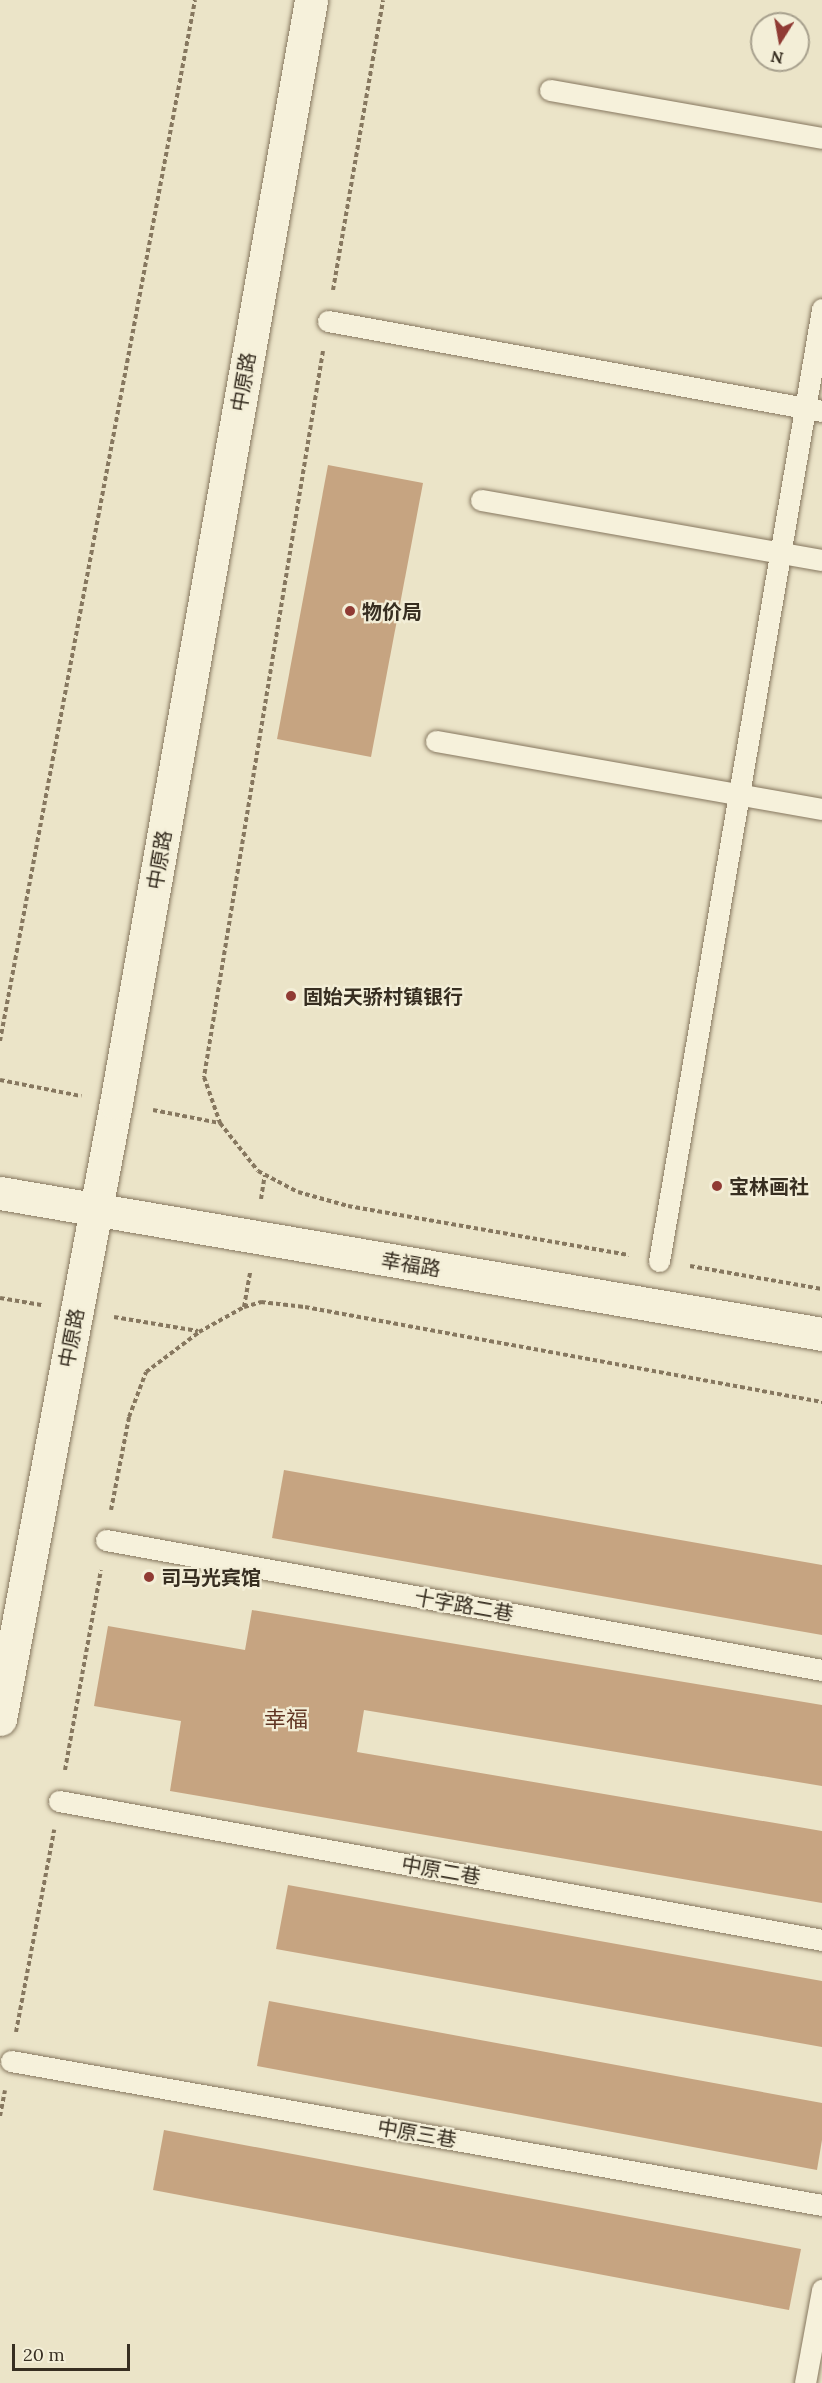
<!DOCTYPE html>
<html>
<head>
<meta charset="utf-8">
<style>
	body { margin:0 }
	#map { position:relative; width:822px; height:2383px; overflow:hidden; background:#ebe4c8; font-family:Lora,"Noto Sans SC",serif }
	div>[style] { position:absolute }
	.building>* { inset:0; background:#c6a481 }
	.path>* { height:4px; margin-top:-2px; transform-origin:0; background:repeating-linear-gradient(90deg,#86775f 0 4.5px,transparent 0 7.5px) }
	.roads { filter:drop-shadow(0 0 2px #86775f) drop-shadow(0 0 2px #86775f) }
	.service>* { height:21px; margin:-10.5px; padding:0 10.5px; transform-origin:10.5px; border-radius:10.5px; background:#f6f1db }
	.tertiary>* { height:33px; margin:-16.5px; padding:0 16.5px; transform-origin:16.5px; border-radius:16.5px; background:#f6f1db }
	.secondary>* { height:33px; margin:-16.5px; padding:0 16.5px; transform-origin:16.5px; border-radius:16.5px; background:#f6f1db }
	.dots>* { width:16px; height:16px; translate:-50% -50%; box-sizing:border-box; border:3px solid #f3eed7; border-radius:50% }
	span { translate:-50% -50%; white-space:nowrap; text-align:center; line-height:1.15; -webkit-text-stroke:4.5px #f3eed7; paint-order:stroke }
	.street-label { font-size:20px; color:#372e21 }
	.poi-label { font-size:20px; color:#372e21; font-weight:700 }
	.left { translate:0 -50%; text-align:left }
	.quarter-label { font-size:22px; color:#613624 }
	.north { position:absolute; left:750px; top:12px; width:60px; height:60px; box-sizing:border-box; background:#f3eed7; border:2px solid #a8a18e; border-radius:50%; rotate:191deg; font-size:16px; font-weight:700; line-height:24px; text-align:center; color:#372e21 }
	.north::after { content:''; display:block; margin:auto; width:21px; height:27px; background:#903b34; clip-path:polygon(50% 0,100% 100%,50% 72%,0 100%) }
	.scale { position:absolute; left:12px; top:2344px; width:118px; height:27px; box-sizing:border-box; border:3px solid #372e21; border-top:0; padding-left:8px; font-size:18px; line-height:21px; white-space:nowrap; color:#372e21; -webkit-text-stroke:4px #f3eed7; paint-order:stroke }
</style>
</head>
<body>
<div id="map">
	<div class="building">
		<i style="clip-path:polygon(328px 465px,423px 483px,371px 757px,277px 739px)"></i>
		<i style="clip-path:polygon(284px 1470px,822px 1565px,822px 1635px,272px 1538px)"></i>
		<i style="clip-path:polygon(252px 1610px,822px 1705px,822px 1786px,364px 1710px,357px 1752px,822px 1831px,822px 1903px,170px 1791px,181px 1721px,94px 1706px,108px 1626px,245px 1650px)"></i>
		<i style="clip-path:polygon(288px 1885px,822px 1981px,822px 2047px,276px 1949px)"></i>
		<i style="clip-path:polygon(269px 2001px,822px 2103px,822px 2140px,817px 2170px,257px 2066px)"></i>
		<i style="clip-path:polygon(164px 2130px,801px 2249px,789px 2310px,153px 2190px)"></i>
	</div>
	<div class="path">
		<i style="left:333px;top:290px;width:294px;rotate:-80.2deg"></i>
		<i style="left:323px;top:351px;width:736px;rotate:99.31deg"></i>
		<i style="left:204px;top:1077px;width:49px;rotate:70.8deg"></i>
		<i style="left:220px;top:1123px;width:61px;rotate:51.6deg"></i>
		<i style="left:258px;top:1171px;width:45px;rotate:27.7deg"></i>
		<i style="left:298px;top:1192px;width:52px;rotate:15.6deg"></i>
		<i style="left:348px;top:1206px;width:285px;rotate:9.9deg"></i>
		<i style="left:0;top:1041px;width:1059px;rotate:-79.39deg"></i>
		<i style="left:0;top:1080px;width:83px;rotate:11.2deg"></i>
		<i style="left:153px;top:1110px;width:67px;rotate:11.1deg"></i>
		<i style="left:261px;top:1199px;width:24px;rotate:-81deg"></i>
		<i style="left:690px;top:1266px;width:134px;rotate:9.9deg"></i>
		<i style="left:0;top:1298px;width:42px;rotate:9.7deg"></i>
		<i style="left:244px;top:1307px;width:36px;rotate:-80deg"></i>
		<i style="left:114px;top:1317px;width:85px;rotate:9.5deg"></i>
		<i style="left:111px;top:1510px;width:95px;rotate:-79deg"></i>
		<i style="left:129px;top:1417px;width:48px;rotate:-69.3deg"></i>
		<i style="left:146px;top:1372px;width:66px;rotate:-37deg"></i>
		<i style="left:199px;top:1332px;width:51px;rotate:-29.1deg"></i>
		<i style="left:244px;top:1307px;width:18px;rotate:-16deg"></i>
		<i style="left:261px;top:1302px;width:44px;rotate:6.5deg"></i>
		<i style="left:305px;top:1307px;width:526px;rotate:10.41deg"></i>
		<i style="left:65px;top:1770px;width:203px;rotate:-79.8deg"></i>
		<i style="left:16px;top:2032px;width:206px;rotate:-79.3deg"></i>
		<i style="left:0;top:2116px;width:26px;rotate:-79deg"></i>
	</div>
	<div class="roads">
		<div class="service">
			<i style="left:550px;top:90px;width:276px;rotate:10deg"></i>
			<i style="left:328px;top:321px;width:502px;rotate:10.33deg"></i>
			<i style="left:481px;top:500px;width:346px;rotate:10deg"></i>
			<i style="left:436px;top:741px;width:392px;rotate:10deg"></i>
			<i style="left:659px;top:1261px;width:966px;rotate:-80.28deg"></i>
			<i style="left:106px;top:1540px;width:728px;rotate:10.29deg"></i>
			<i style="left:59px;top:1801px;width:776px;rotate:10.32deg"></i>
			<i style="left:11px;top:2061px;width:824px;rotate:10.07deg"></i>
			<i style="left:805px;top:2383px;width:95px;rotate:-79.6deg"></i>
		</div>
		<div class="tertiary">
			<i style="left:0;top:1193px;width:834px;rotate:9.73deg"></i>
		</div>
		<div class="secondary">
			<i style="left:0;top:1719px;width:627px;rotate:-79.34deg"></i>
			<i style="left:116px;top:1103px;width:1120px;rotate:-79.97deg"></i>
		</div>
	</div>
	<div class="dots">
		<i style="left:350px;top:611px;background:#903b34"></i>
		<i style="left:291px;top:996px;background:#903b34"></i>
		<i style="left:717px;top:1186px;background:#903b34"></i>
		<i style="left:149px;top:1577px;background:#903b34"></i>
	</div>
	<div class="street-label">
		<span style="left:243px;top:382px;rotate:-80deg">中原路</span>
		<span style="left:159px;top:860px;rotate:-80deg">中原路</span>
		<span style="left:411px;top:1264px;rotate:10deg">幸福路</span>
		<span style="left:71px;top:1338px;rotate:-79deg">中原路</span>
		<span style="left:464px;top:1605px;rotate:10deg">十字路二巷</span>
		<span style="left:441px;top:1870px;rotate:10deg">中原二巷</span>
		<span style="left:417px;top:2133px;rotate:10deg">中原三巷</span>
	</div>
	<div class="poi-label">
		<span class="left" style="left:362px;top:611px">物价局</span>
		<span class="left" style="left:303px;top:996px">固始天骄村镇银行</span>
		<span class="left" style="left:729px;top:1186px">宝林画社</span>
		<span class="left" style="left:161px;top:1577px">司马光宾馆</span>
	</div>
	<div class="quarter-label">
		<span style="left:286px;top:1720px">幸福</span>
	</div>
	<div class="north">N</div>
	<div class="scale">20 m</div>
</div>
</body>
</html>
